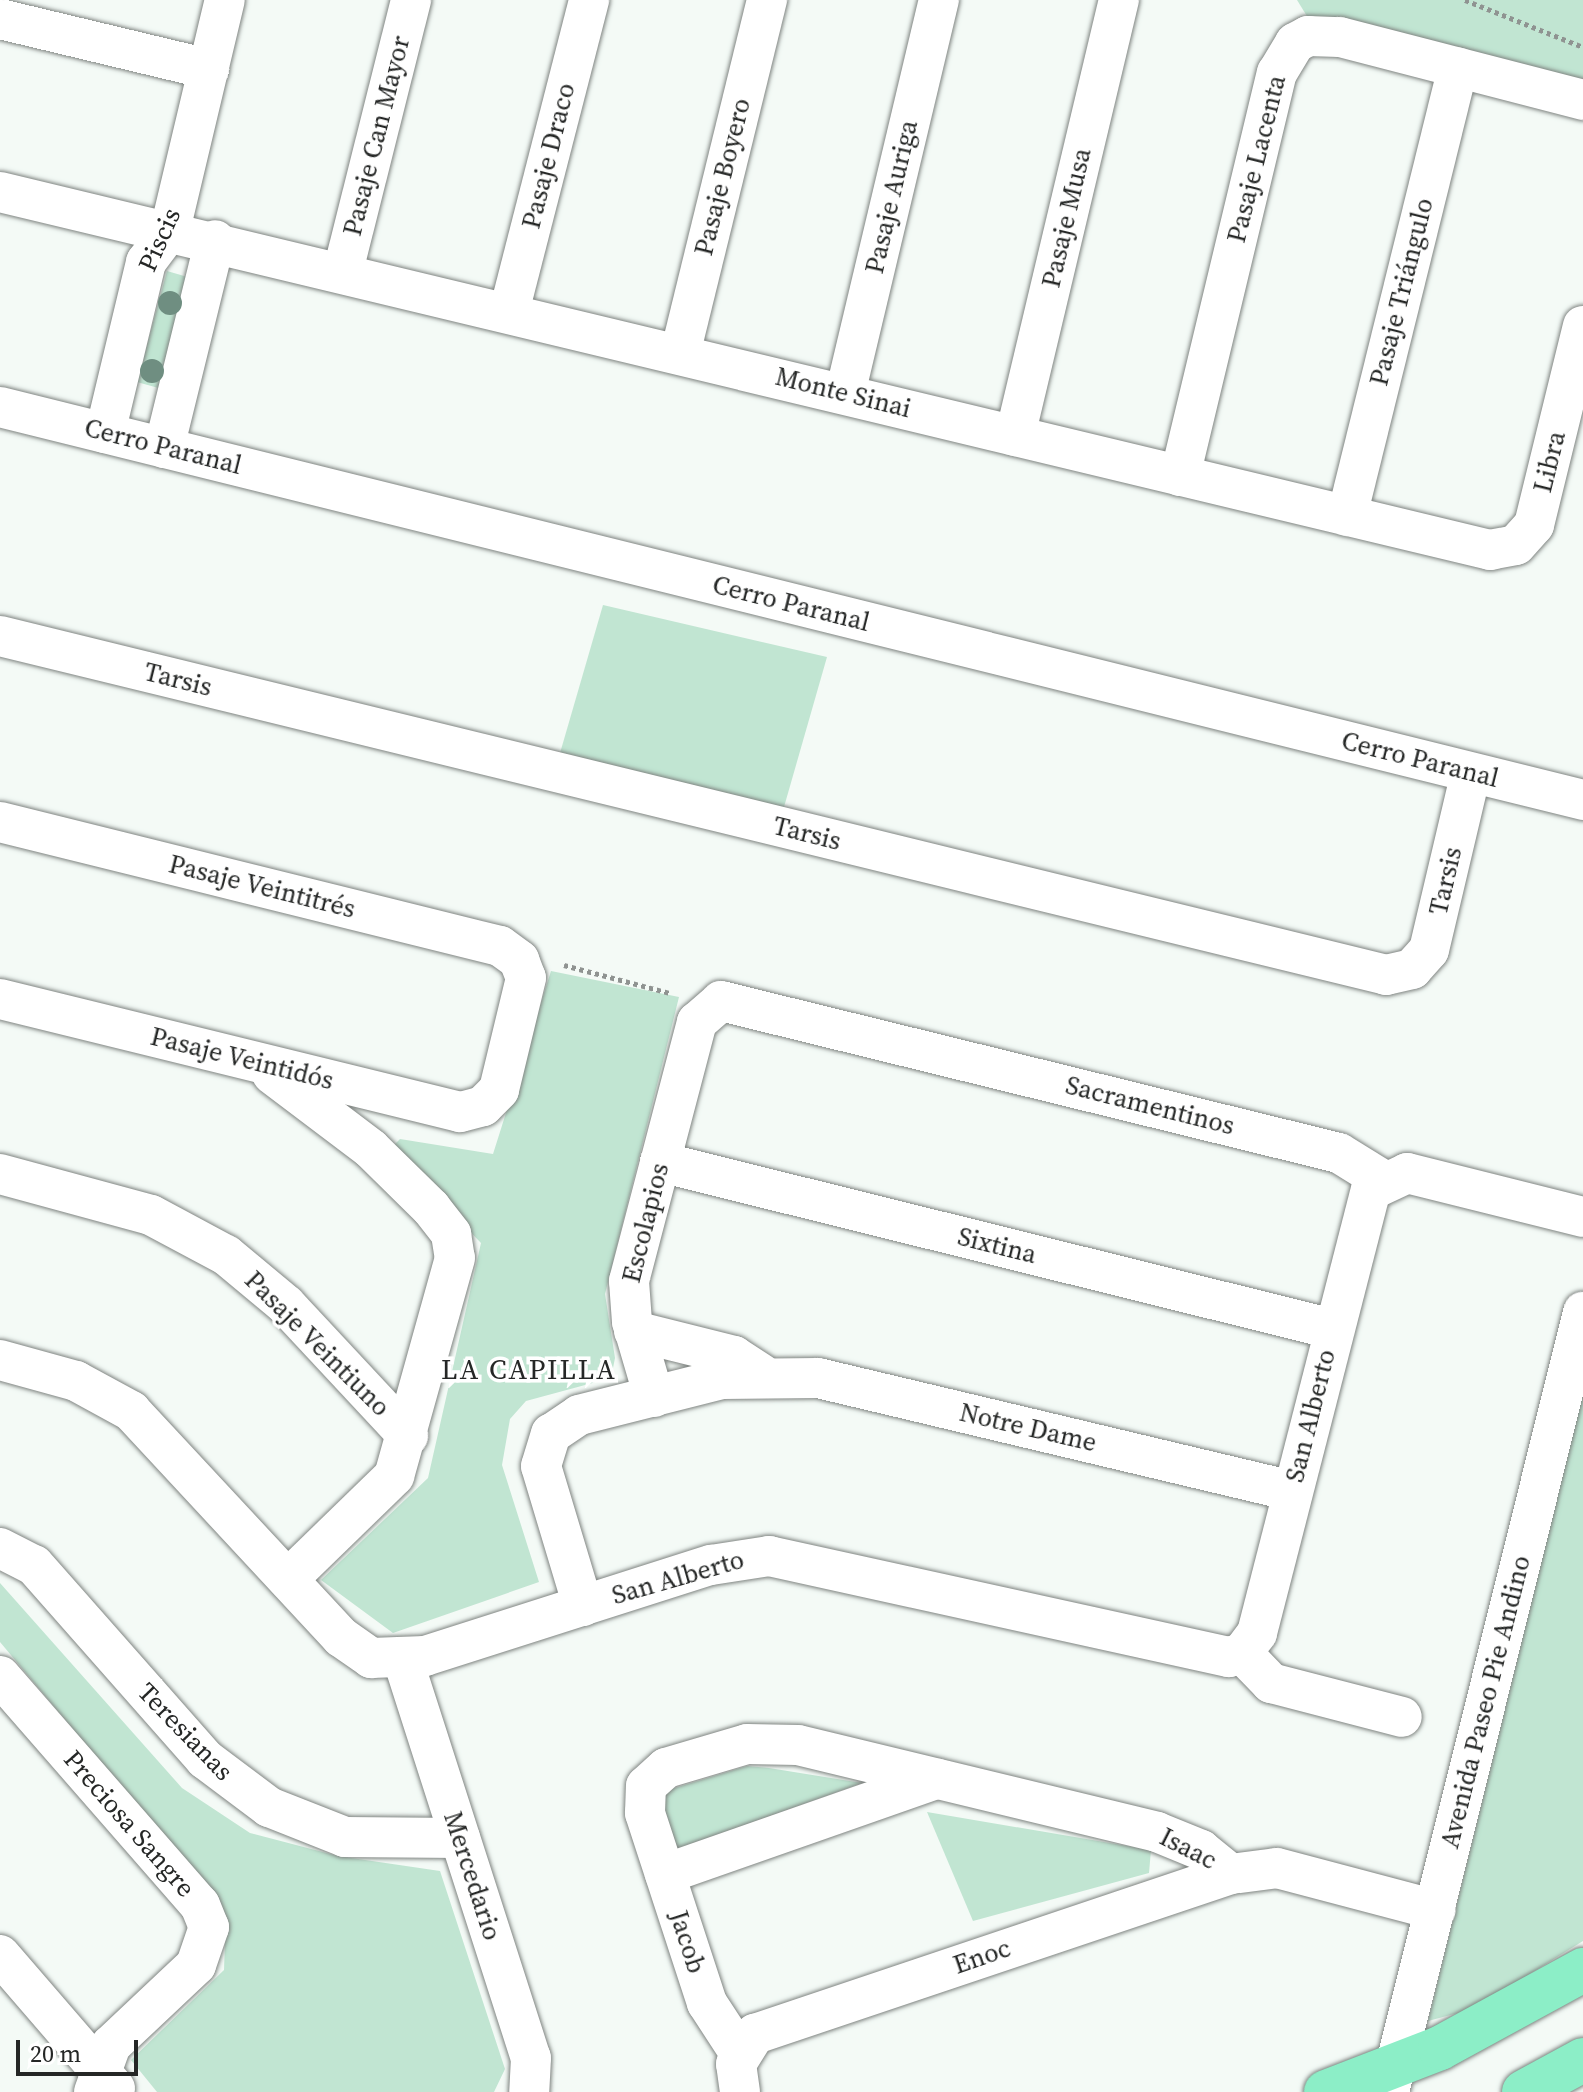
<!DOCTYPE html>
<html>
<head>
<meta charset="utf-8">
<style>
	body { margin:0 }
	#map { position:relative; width:1583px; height:2092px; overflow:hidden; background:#f4faf6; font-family:"Source Serif 4",serif }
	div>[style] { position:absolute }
	.green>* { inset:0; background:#c1e5d2 }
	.path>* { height:5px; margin-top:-2.5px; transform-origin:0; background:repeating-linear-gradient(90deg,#8f9391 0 4px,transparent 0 8px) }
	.roads { filter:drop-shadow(0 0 2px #7f8481) drop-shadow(0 0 2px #7f8481) }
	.minor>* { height:40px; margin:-20px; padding:0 20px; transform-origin:20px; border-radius:20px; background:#fff }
	.major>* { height:44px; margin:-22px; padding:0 22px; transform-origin:22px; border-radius:22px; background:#8ceec7 }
	.trees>* { width:24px; height:24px; margin:-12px; border-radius:50%; background:#6f8e81 }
	span { translate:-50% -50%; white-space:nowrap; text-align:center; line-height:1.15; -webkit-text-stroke:7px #fff; paint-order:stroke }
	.street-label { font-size:26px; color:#252726 }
	.neighbourhood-label { font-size:28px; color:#252726; letter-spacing:2px }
	.scale { position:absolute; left:16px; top:2040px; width:122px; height:36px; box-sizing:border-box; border:4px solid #252726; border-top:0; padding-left:10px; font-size:24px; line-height:28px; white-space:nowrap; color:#252726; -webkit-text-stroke:6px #fff; paint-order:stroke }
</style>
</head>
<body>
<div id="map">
	<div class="green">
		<i style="clip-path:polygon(1297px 0,1583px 0,1583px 93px,1313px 26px)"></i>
		<i style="clip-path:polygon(167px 271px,191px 278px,162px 389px,137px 382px)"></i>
		<i style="clip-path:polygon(603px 605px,827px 657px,782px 814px,558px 760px)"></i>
		<i style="clip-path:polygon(551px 971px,679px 997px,605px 1294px,615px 1358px,611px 1378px,526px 1401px,510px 1419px,502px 1465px,539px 1582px,393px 1633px,321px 1580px,428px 1478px,481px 1243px,390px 1149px,400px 1139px,493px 1154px)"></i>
		<i style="clip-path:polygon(1583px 1393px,1583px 1941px,1473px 2009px,1428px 2021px)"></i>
		<i style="clip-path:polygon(0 1583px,182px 1788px,250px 1833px,338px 1856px,440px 1871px,505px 2069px,494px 2092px,157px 2092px,131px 2060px,224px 1970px,225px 1942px,210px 1893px,0 1642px)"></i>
		<i style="clip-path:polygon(747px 1766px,769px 1768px,862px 1783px,676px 1850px,660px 1802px,668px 1790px)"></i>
		<i style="clip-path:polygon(927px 1812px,1151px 1850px,1149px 1873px,973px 1921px)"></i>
	</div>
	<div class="path">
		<i style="left:1465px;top:0;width:127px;rotate:21.7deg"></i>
		<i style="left:564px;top:965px;width:110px;rotate:14.8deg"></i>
	</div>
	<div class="roads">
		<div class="minor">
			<i style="left:0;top:19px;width:215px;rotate:13.5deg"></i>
			<i style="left:0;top:192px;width:1532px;rotate:13.51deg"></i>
			<i style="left:1490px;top:550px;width:26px;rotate:-11deg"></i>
			<i style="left:1516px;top:545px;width:27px;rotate:-48deg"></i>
			<i style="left:1534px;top:525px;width:205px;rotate:-76.2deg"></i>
			<i style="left:343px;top:271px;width:279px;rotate:-75.9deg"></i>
			<i style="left:509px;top:312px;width:322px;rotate:-75.6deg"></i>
			<i style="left:680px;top:354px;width:365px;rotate:-76.2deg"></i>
			<i style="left:845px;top:394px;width:405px;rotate:-76.6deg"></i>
			<i style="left:0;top:407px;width:1631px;rotate:13.94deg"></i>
			<i style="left:105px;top:433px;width:176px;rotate:-76.5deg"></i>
			<i style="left:146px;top:262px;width:40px;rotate:-53deg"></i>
			<i style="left:170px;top:230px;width:236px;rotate:-76.6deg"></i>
			<i style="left:1015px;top:436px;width:448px;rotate:-76.6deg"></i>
			<i style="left:164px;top:448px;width:214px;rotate:-76.2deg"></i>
			<i style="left:1180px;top:476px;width:415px;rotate:-76.5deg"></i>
			<i style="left:1277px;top:73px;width:35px;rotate:-59deg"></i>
			<i style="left:1295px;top:43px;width:15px;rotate:-28deg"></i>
			<i style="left:1308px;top:36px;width:32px;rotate:2deg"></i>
			<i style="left:1340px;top:37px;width:251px;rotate:14.5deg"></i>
			<i style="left:1347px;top:516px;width:462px;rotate:-76.1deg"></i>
			<i style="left:0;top:636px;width:1427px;rotate:13.74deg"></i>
			<i style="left:1386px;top:975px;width:27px;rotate:-13deg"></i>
			<i style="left:1412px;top:969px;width:25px;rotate:-48deg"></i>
			<i style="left:1429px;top:950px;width:182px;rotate:-76.7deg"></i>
			<i style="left:0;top:822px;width:515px;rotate:13.93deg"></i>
			<i style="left:500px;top:946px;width:24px;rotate:36deg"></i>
			<i style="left:519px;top:960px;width:19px;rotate:69deg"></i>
			<i style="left:526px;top:978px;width:115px;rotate:103.6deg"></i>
			<i style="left:499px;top:1090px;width:23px;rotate:135deg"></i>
			<i style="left:483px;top:1106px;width:24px;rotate:165deg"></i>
			<i style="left:460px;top:1112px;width:474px;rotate:-166.2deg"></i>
			<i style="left:272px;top:1074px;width:124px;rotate:37.1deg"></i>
			<i style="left:371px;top:1149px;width:84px;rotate:44.5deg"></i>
			<i style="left:431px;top:1208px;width:33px;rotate:52deg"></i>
			<i style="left:451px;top:1234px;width:24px;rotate:81deg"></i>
			<i style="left:455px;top:1258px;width:226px;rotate:105.6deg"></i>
			<i style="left:394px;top:1476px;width:148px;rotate:135.8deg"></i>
			<i style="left:660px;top:1162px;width:693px;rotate:13.94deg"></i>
			<i style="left:0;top:1174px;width:156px;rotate:15.2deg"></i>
			<i style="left:151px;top:1215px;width:85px;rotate:28.1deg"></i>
			<i style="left:226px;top:1255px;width:78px;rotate:39.8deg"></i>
			<i style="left:286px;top:1305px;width:179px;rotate:47deg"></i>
			<i style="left:634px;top:1331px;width:103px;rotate:14deg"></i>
			<i style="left:734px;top:1356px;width:33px;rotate:33deg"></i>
			<i style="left:0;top:1360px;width:79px;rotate:15.4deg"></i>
			<i style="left:76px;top:1381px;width:63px;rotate:28.6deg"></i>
			<i style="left:131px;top:1411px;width:309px;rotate:47.1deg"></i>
			<i style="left:341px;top:1637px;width:37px;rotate:35deg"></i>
			<i style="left:371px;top:1658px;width:54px;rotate:-2.1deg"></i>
			<i style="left:425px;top:1656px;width:300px;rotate:-17.7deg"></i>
			<i style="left:711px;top:1565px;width:59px;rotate:-8.8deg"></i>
			<i style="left:769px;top:1556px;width:471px;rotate:12.4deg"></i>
			<i style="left:1229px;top:1657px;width:14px;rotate:-17deg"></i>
			<i style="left:1242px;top:1653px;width:25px;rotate:-53deg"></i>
			<i style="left:1257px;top:1633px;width:457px;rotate:-75.6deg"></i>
			<i style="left:1371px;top:1190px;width:40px;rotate:-25deg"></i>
			<i style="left:1407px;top:1173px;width:181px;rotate:14deg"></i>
			<i style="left:654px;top:1397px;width:78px;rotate:-106.3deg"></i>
			<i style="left:632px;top:1322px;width:41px;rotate:-94.2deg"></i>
			<i style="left:629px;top:1281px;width:268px;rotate:-75.3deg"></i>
			<i style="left:697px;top:1022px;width:32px;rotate:-41deg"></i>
			<i style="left:721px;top:1001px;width:636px;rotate:13.82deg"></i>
			<i style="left:1339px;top:1153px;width:49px;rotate:31.8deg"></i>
			<i style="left:0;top:1548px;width:38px;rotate:27deg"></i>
			<i style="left:34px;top:1565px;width:259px;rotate:48.6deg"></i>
			<i style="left:205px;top:1759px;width:80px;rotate:36.9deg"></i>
			<i style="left:269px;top:1807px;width:82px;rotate:21.5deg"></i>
			<i style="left:345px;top:1837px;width:115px;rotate:0.5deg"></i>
			<i style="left:583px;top:1606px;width:146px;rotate:-106.7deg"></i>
			<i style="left:541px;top:1466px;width:34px;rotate:-73deg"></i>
			<i style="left:551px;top:1434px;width:34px;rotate:-34deg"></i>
			<i style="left:579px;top:1415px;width:147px;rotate:-14.1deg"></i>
			<i style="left:722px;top:1379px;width:96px;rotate:-0.6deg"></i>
			<i style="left:818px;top:1378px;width:488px;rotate:13.4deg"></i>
			<i style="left:1242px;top:1653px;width:42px;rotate:46deg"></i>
			<i style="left:1271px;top:1683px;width:135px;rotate:14.5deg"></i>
			<i style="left:403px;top:1660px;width:418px;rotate:72.2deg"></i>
			<i style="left:531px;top:2058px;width:34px;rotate:93deg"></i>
			<i style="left:0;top:1676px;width:304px;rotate:48.9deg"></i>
			<i style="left:200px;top:1905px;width:24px;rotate:68deg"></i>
			<i style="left:209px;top:1927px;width:40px;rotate:108.9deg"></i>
			<i style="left:196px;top:1965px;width:117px;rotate:136.7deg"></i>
			<i style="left:111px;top:2045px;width:50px;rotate:109.9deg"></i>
			<i style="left:665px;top:1874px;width:288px;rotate:-19.3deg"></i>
			<i style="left:0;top:1955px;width:176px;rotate:49.2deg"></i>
			<i style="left:739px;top:2052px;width:59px;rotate:-123.1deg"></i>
			<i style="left:707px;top:2003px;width:200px;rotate:-108.1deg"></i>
			<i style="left:645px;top:1813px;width:27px;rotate:-88deg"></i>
			<i style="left:646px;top:1786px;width:27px;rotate:-42deg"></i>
			<i style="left:666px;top:1768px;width:84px;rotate:-16.5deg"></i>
			<i style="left:747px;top:1744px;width:51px;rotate:1.1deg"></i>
			<i style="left:798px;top:1745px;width:369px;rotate:13.6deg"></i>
			<i style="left:1157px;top:1832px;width:48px;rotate:22.2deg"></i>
			<i style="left:1201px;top:1850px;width:38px;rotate:39deg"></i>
			<i style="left:740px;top:2092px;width:28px;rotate:-98deg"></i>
			<i style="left:736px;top:2064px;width:36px;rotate:-58deg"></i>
			<i style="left:755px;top:2034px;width:502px;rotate:-18.58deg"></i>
			<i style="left:1231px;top:1874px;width:46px;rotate:-7.4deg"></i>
			<i style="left:1277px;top:1868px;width:164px;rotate:14.8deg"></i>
			<i style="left:1389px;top:2092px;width:804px;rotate:-76.03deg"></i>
		</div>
		<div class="major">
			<i style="left:1326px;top:2092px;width:122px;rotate:-21.1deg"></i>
			<i style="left:1440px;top:2048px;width:163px;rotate:-28.6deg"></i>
			<i style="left:1524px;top:2092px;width:67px;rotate:-28.5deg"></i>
		</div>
	</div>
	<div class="trees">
		<i style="left:170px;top:303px"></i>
		<i style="left:152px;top:371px"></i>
	</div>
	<div class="street-label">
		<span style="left:377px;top:136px;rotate:-76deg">Pasaje Can Mayor</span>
		<span style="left:549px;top:156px;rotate:-76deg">Pasaje Draco</span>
		<span style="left:1257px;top:159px;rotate:-76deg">Pasaje Lacenta</span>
		<span style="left:723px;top:177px;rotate:-76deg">Pasaje Boyero</span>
		<span style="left:892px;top:197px;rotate:-77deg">Pasaje Auriga</span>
		<span style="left:1067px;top:218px;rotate:-77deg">Pasaje Musa</span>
		<span style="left:160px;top:240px;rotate:-66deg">Piscis</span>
		<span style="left:1402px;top:292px;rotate:-76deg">Pasaje Triángulo</span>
		<span style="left:843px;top:393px;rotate:14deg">Monte Sinai</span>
		<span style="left:163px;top:447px;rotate:14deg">Cerro Paranal</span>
		<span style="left:1550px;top:462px;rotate:-76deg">Libra</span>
		<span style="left:791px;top:604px;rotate:14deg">Cerro Paranal</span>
		<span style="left:178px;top:680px;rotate:14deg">Tarsis</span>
		<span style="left:1420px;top:760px;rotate:14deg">Cerro Paranal</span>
		<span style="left:807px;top:834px;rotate:14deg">Tarsis</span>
		<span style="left:1446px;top:881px;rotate:-77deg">Tarsis</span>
		<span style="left:262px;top:887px;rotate:14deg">Pasaje Veintitrés</span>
		<span style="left:242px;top:1059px;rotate:14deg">Pasaje Veintidós</span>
		<span style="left:1150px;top:1106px;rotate:14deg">Sacramentinos</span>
		<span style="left:646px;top:1223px;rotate:-76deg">Escolapios</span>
		<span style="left:997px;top:1246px;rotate:14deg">Sixtina</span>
		<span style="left:317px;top:1344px;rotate:45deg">Pasaje Veintiuno</span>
		<span style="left:1311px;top:1416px;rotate:-76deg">San Alberto</span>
		<span style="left:1028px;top:1428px;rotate:13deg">Notre Dame</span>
		<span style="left:678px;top:1578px;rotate:-16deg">San Alberto</span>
		<span style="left:1486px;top:1702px;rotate:-76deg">Avenida Paseo Pie Andino</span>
		<span style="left:185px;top:1732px;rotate:46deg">Teresianas</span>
		<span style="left:129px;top:1824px;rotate:49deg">Preciosa Sangre</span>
		<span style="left:1188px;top:1849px;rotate:27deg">Isaac</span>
		<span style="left:472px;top:1876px;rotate:72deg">Mercedario</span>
		<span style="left:687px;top:1942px;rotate:72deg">Jacob</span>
		<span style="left:982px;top:1957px;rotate:-19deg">Enoc</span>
	</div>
	<div class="neighbourhood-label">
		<span style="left:529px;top:1369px">LA CAPILLA</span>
	</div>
	<div class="scale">20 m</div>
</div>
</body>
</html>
